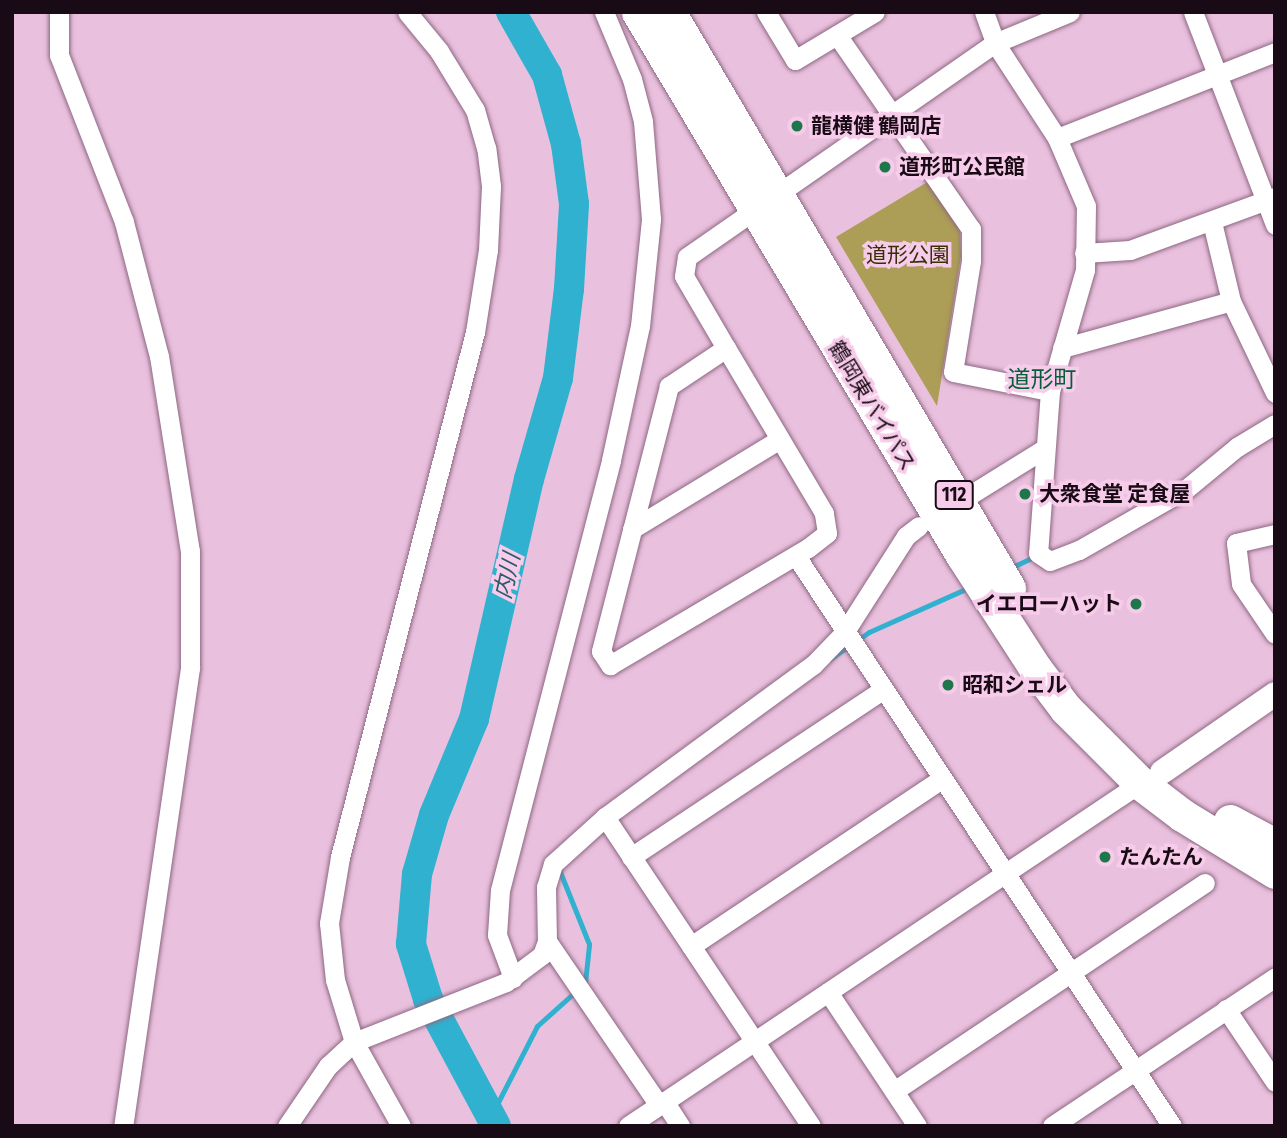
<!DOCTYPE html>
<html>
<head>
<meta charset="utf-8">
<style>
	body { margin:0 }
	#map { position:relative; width:1287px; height:1138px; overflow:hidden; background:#e9c0dd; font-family:"Fira Sans Condensed","Noto Sans JP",sans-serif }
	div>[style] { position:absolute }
	.green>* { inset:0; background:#ac9d57 }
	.stream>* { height:5px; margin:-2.5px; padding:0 2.5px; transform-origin:2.5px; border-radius:2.5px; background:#30b1cf }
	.river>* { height:30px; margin:-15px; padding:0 15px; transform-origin:15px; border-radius:15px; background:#30b1cf }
	.roads { filter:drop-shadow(0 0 2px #8d6782) drop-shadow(0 0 2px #8d6782) }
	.minor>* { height:19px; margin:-9.5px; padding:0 9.5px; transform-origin:9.5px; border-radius:9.5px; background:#fff }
	.tertiary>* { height:24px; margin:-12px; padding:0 12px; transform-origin:12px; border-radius:12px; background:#fff }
	.trunk>* { height:33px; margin:-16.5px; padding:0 16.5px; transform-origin:16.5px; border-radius:16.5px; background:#fff }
	.dots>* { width:19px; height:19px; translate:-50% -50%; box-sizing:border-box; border:4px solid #f7ccea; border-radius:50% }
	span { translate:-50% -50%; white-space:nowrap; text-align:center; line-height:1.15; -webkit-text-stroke:7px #f7ccea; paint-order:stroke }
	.shield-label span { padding:2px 5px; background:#f7ccea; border:2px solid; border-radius:5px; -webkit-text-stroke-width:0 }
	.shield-label { font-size:19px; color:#190b15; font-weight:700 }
	.poi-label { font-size:21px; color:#190b15; font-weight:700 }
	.left { translate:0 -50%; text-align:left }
	.right { translate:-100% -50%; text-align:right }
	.park-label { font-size:21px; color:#382f06 }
	.street-label { font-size:21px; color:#190b15 }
	.neighbourhood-label { font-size:23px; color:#045f39 }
	.water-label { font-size:23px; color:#2a5d6a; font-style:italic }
	.frame { position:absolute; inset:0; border:14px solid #190b15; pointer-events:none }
</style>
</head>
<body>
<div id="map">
	<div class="green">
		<i style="clip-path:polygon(929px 181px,960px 228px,961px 256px,937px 406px,836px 237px)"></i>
	</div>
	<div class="stream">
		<i style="left:1010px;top:568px;width:29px;rotate:-25deg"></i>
		<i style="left:830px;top:659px;width:47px;rotate:-34.7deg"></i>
		<i style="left:869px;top:632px;width:111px;rotate:-24deg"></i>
		<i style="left:491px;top:1116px;width:101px;rotate:-62.9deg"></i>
		<i style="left:537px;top:1026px;width:64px;rotate:-41.9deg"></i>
		<i style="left:585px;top:983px;width:39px;rotate:-84deg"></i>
		<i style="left:589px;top:944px;width:83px;rotate:-111.9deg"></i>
	</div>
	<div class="river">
		<i style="left:496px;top:1126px;width:144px;rotate:-118.2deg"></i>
		<i style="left:428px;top:999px;width:58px;rotate:-107.2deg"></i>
		<i style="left:411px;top:944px;width:70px;rotate:-85.1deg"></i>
		<i style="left:417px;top:874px;width:61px;rotate:-73.9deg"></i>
		<i style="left:434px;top:815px;width:104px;rotate:-67.4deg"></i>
		<i style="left:474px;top:719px;width:246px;rotate:-77.1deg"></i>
		<i style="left:529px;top:479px;width:105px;rotate:-74deg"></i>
		<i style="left:558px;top:378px;width:90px;rotate:-83deg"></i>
		<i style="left:569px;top:289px;width:85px;rotate:-86.6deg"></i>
		<i style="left:574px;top:204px;width:61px;rotate:-97.6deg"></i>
		<i style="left:566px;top:144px;width:72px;rotate:-105.4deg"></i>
		<i style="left:547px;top:75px;width:73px;rotate:-119.7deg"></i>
	</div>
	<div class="roads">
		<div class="minor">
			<i style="left:59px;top:12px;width:43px;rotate:90deg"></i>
			<i style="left:59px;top:55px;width:179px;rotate:68.7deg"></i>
			<i style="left:124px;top:222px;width:138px;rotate:75.4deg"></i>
			<i style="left:159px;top:356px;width:197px;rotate:81deg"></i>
			<i style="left:190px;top:551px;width:117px;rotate:90deg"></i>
			<i style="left:190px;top:668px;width:463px;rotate:98.3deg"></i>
			<i style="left:766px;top:12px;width:56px;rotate:58.9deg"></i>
			<i style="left:795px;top:60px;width:93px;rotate:-31deg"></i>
			<i style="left:984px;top:12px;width:33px;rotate:70deg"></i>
			<i style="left:995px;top:43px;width:113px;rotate:56.9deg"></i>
			<i style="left:1057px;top:138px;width:74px;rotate:66.9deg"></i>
			<i style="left:1086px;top:206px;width:64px;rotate:90.9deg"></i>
			<i style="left:1085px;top:270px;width:126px;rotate:106.1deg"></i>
			<i style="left:1050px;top:391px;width:162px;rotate:94.2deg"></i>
			<i style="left:1038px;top:553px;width:14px;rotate:34deg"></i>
			<i style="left:1050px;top:561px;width:31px;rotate:-21deg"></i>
			<i style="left:1079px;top:550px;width:123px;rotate:-29.7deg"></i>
			<i style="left:1186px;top:489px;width:66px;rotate:-39.5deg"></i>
			<i style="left:1237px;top:447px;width:44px;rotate:-31.2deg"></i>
			<i style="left:1193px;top:12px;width:228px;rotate:68.9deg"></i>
			<i style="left:837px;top:35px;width:236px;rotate:55.4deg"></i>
			<i style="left:971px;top:229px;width:32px;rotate:90deg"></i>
			<i style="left:971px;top:261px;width:112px;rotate:99.2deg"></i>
			<i style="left:953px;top:372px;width:99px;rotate:11.1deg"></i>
			<i style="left:1057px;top:138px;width:234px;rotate:-21.5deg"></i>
			<i style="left:1212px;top:222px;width:81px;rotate:76.5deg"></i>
			<i style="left:1231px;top:301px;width:102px;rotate:64.4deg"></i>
			<i style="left:1084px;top:253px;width:46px;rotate:-3.7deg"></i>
			<i style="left:1130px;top:250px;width:154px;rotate:-20.1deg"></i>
			<i style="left:726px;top:348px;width:69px;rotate:146.3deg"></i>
			<i style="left:669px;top:386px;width:274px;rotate:104.4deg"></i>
			<i style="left:601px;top:651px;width:17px;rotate:57deg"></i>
			<i style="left:610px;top:665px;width:230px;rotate:-30.6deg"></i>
			<i style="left:808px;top:548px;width:24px;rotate:-38deg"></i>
			<i style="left:827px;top:533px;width:20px;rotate:-99deg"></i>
			<i style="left:824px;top:513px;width:192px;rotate:-120.7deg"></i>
			<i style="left:726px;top:348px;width:83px;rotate:-120.3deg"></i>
			<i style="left:684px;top:276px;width:19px;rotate:-81deg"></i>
			<i style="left:687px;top:257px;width:375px;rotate:-34.8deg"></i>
			<i style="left:995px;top:43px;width:81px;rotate:-22.5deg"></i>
			<i style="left:1062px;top:348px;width:175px;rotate:-15.5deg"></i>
			<i style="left:973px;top:493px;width:81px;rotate:-31.9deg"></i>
			<i style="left:632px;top:529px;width:173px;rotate:-31.3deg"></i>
			<i style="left:1275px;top:534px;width:40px;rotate:167deg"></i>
			<i style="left:1236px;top:543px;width:41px;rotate:83deg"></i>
			<i style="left:1241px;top:584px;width:60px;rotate:55.8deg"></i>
			<i style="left:796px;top:556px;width:683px;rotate:56.59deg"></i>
			<i style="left:605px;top:817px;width:371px;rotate:56.3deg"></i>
			<i style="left:631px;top:857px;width:301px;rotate:-33.6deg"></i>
			<i style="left:547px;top:941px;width:199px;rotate:55.7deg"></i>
			<i style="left:691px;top:946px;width:301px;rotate:-33.7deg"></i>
			<i style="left:513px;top:978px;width:46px;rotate:-110.4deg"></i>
			<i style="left:497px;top:935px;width:45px;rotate:-86.2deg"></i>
			<i style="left:500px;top:890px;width:444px;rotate:-75.5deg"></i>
			<i style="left:611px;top:460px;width:137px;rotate:-77.8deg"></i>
			<i style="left:640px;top:326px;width:108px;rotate:-84.1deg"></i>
			<i style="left:651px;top:219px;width:98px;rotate:-94.7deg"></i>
			<i style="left:643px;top:121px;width:43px;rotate:-104.7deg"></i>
			<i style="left:632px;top:79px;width:73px;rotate:-112.7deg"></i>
			<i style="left:828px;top:992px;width:161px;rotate:56.4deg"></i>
			<i style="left:1226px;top:1009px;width:88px;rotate:56.1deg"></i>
			<i style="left:894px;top:1091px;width:374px;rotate:-33.8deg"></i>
			<i style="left:664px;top:1101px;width:30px;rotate:57deg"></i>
			<i style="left:287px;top:1126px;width:73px;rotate:-55.7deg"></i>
			<i style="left:328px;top:1066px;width:35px;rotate:-43deg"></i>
			<i style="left:354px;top:1042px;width:163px;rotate:-21.5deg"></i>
			<i style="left:506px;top:982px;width:45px;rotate:-36.9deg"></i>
			<i style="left:542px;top:955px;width:15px;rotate:-70deg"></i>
			<i style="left:547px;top:941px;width:54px;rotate:-91.1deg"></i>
			<i style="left:546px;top:887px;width:24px;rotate:-73deg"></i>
			<i style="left:553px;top:864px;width:70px;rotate:-42.1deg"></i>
			<i style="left:605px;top:817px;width:258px;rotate:-36.2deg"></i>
			<i style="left:813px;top:665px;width:45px;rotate:-45.9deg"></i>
			<i style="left:844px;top:633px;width:115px;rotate:-57.4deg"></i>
			<i style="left:906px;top:536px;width:16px;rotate:-38deg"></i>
			<i style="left:401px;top:1126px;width:96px;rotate:-119.2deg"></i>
			<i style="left:354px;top:1042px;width:65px;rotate:-107deg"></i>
			<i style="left:335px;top:980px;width:57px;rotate:-96deg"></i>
			<i style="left:329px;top:923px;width:67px;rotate:-80.5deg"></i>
			<i style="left:340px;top:857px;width:542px;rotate:-75.58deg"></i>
			<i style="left:475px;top:332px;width:83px;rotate:-81deg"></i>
			<i style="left:488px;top:250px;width:64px;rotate:-87.3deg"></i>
			<i style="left:491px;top:186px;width:38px;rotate:-97deg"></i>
			<i style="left:486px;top:148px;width:40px;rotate:-106deg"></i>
			<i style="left:475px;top:110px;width:69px;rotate:-121.4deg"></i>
			<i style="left:439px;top:51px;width:50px;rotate:-129.4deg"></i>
			<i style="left:628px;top:1126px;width:616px;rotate:-33.82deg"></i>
			<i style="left:1052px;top:1126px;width:268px;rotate:-33.7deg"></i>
		</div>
		<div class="tertiary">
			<i style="left:1162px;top:772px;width:137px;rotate:-34.6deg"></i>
		</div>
		<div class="trunk">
			<i style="left:638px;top:12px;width:632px;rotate:59.18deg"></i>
			<i style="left:962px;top:555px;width:135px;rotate:57.1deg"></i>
			<i style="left:1035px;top:668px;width:51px;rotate:52.9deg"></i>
			<i style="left:1066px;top:709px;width:105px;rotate:45deg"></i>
			<i style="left:1140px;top:783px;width:53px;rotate:37.3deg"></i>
			<i style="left:1182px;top:815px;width:109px;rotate:31.5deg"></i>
			<i style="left:669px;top:12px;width:669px;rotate:59.45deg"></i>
			<i style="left:1230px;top:821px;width:51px;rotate:28.1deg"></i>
		</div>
	</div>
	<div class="dots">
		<i style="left:797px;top:126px;background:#1d774b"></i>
		<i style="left:885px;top:167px;background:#1d774b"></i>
		<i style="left:1025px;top:494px;background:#1d774b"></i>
		<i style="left:1136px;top:604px;background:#1d774b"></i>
		<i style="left:948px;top:685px;background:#1d774b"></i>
		<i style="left:1105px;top:857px;background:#1d774b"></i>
	</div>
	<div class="shield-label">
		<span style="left:954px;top:495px">112</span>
	</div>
	<div class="poi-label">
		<span class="left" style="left:811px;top:126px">龍横健 鶴岡店</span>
		<span class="left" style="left:899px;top:167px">道形町公民館</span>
		<span class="left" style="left:1039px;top:494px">大衆食堂 定食屋</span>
		<span class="right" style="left:1122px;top:604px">イエローハット</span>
		<span class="left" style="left:962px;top:685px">昭和シェル</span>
		<span class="left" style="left:1119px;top:857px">たんたん</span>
	</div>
	<div class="park-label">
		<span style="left:908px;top:255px">道形公園</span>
	</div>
	<div class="street-label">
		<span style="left:872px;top:406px;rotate:59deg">鶴岡東バイパス</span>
	</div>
	<div class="neighbourhood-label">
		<span style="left:1042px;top:379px">道形町</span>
	</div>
	<div class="water-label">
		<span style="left:507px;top:576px;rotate:-77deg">内川</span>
	</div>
	<div class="frame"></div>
</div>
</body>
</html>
